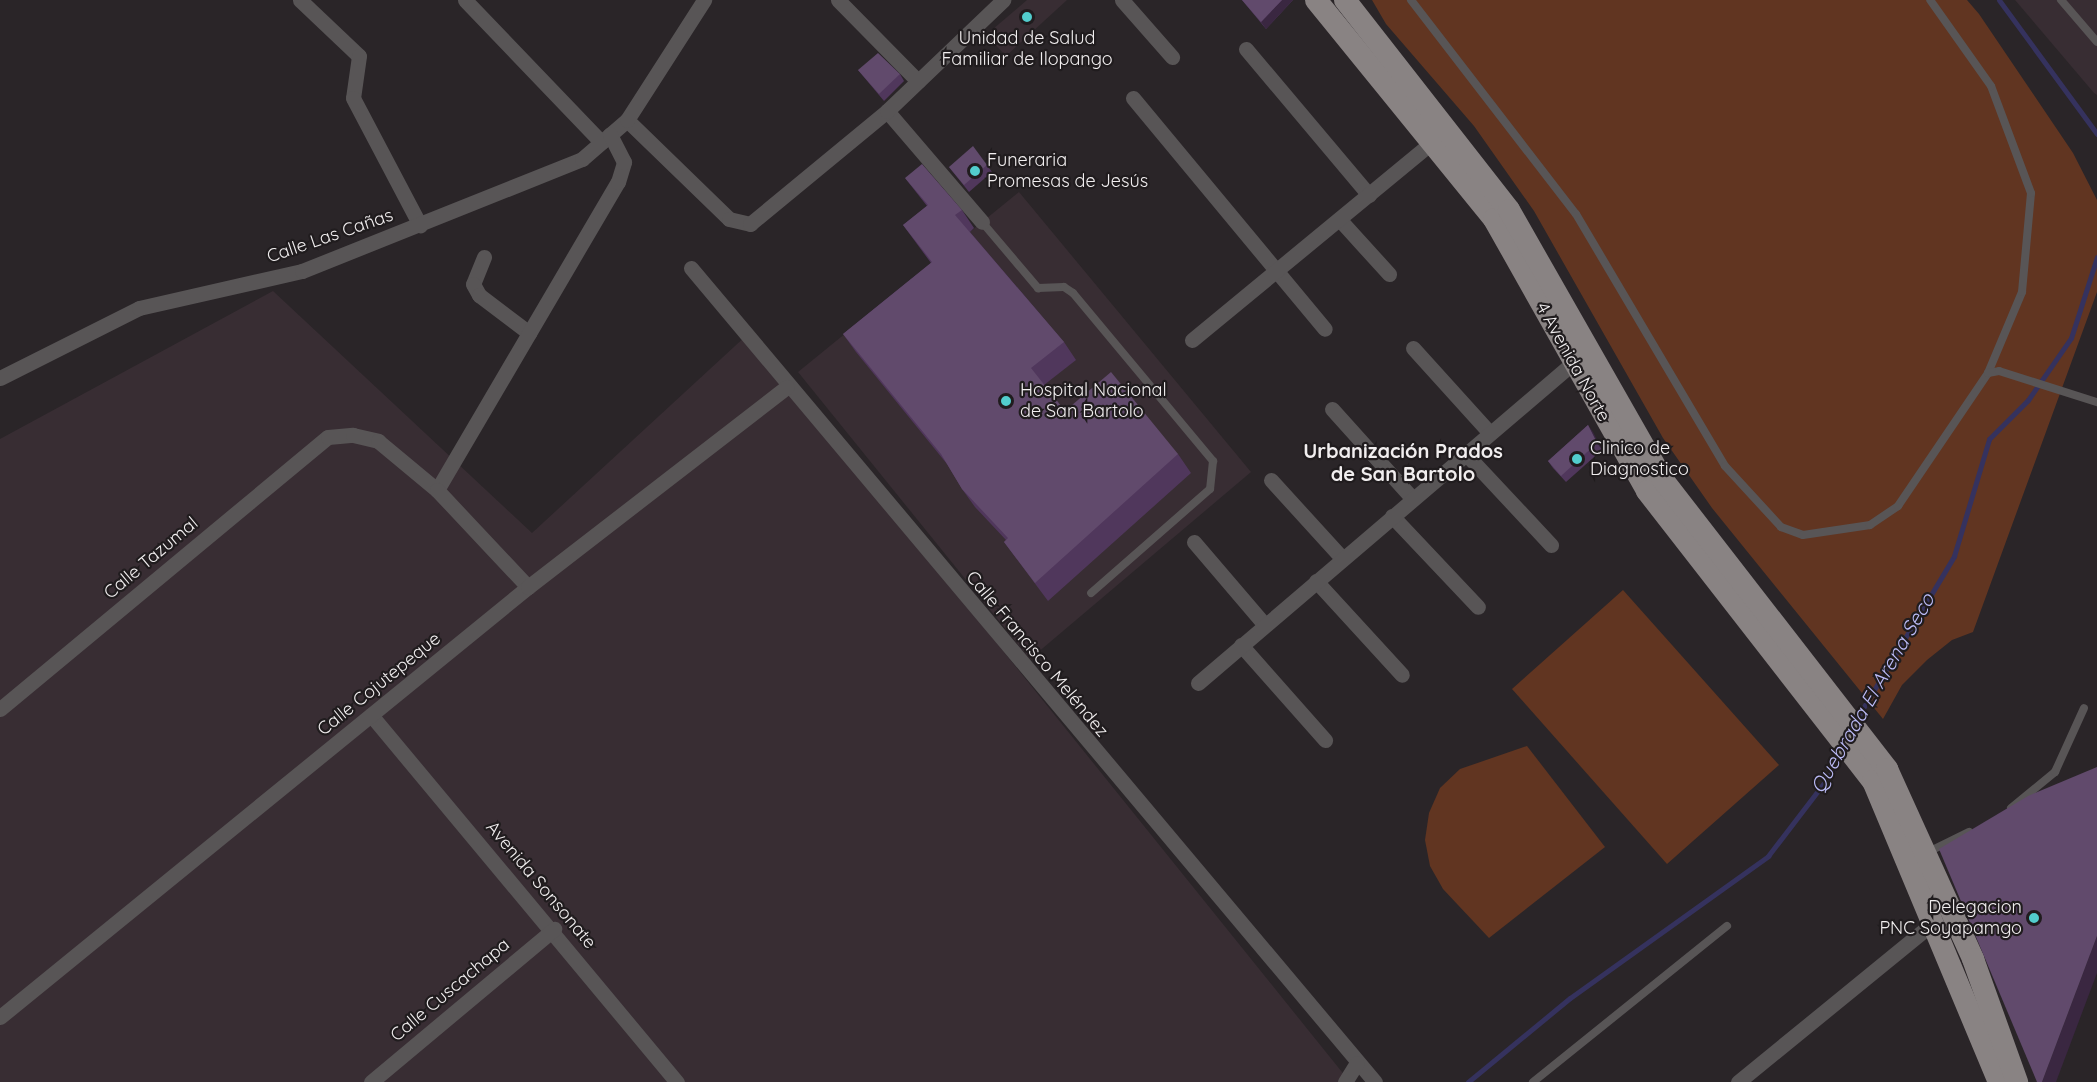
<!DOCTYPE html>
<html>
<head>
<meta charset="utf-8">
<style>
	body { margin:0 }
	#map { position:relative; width:2097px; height:1082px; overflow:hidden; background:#2a2528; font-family:Quicksand,sans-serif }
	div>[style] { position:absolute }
	.built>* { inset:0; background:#382d33 }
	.green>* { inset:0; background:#613521 }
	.stream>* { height:5px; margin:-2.5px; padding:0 2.5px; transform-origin:2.5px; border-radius:2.5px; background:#35325e }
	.lane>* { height:8px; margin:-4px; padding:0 4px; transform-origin:4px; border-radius:4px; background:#585556 }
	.street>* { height:15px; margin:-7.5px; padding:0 7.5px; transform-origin:7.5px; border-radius:7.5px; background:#585556 }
	.primary>* { height:22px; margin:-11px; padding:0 11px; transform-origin:11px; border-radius:11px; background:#898383 }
	.wall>* { inset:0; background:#50375c }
	.shaded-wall>* { inset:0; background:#3a2741 }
	.building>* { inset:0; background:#614a6c }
	.dots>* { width:16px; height:16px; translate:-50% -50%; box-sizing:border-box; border:3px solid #201c1e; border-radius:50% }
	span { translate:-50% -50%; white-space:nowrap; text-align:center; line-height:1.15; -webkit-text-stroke:4.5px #201c1e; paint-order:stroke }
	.poi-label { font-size:18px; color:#f1eeef }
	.left { translate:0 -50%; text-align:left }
	.right { translate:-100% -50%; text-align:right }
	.street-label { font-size:18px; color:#f1eeef }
	.neighbourhood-label { font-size:20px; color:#f1eeef; font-weight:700 }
	.water-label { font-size:20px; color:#bbbbf7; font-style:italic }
</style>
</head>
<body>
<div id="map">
	<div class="built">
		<i style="clip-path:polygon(1027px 0,1067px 0,1006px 56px,986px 35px)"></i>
		<i style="clip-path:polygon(2015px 0,2097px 0,2097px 95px,2094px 93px)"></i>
		<i style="clip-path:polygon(1019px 192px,1251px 472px,1030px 659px,798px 372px)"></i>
		<i style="clip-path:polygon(273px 291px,532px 533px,748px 334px,1350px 1082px,0 1082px,0 439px)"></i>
	</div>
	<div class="green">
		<i style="clip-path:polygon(1372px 0,1967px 0,1979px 14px,2073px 153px,2097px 200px,2097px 292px,1973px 632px,1952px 640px,1927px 660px,1902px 685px,1883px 719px,1712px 508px,1663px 438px,1534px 211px,1474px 126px,1386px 24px)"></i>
		<i style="clip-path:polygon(1623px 590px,1779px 765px,1667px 864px,1512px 689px)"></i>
		<i style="clip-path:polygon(1527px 746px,1605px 847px,1489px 938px,1443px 889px,1430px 866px,1425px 840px,1429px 813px,1440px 788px,1460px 769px)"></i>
	</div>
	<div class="stream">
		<i style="left:1999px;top:0;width:166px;rotate:53.8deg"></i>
		<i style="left:1856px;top:720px;width:191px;rotate:-59.1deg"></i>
		<i style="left:1954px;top:556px;width:122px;rotate:-73.3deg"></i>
		<i style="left:1989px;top:439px;width:55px;rotate:-45deg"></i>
		<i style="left:2028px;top:400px;width:75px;rotate:-55.3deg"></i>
		<i style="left:2071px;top:338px;width:85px;rotate:-72.2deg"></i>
		<i style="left:1468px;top:1082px;width:132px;rotate:-39.5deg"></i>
		<i style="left:1570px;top:998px;width:244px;rotate:-35.6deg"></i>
		<i style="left:1768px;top:856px;width:102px;rotate:-52.6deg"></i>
		<i style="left:1830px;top:775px;width:28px;rotate:-64deg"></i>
	</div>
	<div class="lane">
		<i style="left:1411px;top:0;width:270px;rotate:52.4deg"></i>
		<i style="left:1576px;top:214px;width:293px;rotate:59.4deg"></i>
		<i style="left:1725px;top:466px;width:83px;rotate:47.4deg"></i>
		<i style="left:1781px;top:527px;width:23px;rotate:20deg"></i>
		<i style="left:1803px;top:535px;width:68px;rotate:-8.5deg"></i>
		<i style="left:1870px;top:525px;width:34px;rotate:-34deg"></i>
		<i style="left:1898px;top:506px;width:161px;rotate:-55.9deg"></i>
		<i style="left:1988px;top:373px;width:88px;rotate:-67.2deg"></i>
		<i style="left:2022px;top:292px;width:99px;rotate:-84.8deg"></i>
		<i style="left:2031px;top:193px;width:114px;rotate:-110.5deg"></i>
		<i style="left:1991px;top:86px;width:105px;rotate:-125.3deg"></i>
		<i style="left:2061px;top:0;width:55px;rotate:49.4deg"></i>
		<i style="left:982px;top:222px;width:87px;rotate:49.7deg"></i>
		<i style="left:1038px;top:288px;width:26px;rotate:-2deg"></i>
		<i style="left:1064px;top:287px;width:11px;rotate:34deg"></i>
		<i style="left:1073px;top:293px;width:219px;rotate:50.2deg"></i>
		<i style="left:1213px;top:461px;width:28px;rotate:96deg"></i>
		<i style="left:1210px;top:489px;width:158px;rotate:138.8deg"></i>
		<i style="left:1988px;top:373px;width:11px;rotate:-10deg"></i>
		<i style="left:1999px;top:371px;width:103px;rotate:17.6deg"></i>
		<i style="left:2011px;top:808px;width:57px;rotate:-39.3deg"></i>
		<i style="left:2055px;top:772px;width:70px;rotate:-65.6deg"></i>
		<i style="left:1926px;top:853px;width:48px;rotate:-26deg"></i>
		<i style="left:1533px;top:1082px;width:249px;rotate:-38.8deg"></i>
	</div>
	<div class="street">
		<i style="left:300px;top:0;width:81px;rotate:43.5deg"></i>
		<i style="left:359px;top:56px;width:42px;rotate:98.1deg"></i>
		<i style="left:353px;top:98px;width:144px;rotate:62.2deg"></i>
		<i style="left:465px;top:0;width:197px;rotate:46.2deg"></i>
		<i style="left:838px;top:0;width:114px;rotate:45.4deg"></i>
		<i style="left:1122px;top:0;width:76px;rotate:48.7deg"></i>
		<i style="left:1246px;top:49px;width:191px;rotate:49.9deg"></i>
		<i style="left:1133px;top:98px;width:300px;rotate:50.3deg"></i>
		<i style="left:887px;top:111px;width:146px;rotate:49.4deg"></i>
		<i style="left:627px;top:120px;width:142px;rotate:44.1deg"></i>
		<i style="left:729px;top:219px;width:22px;rotate:13deg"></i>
		<i style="left:750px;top:224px;width:178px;rotate:-39.5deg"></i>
		<i style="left:887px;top:111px;width:161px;rotate:-43.7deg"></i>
		<i style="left:1340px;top:220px;width:73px;rotate:47.8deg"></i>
		<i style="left:484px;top:257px;width:29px;rotate:112deg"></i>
		<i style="left:473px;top:284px;width:13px;rotate:61deg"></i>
		<i style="left:479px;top:295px;width:63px;rotate:37.2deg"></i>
		<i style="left:691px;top:268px;width:1063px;rotate:49.96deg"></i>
		<i style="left:1192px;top:340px;width:318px;rotate:-39.5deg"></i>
		<i style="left:1413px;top:348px;width:113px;rotate:47.9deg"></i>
		<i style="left:0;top:378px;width:156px;rotate:-26.7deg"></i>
		<i style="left:139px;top:308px;width:167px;rotate:-12.8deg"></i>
		<i style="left:302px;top:271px;width:302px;rotate:-21.8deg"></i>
		<i style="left:582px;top:159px;width:60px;rotate:-40.9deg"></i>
		<i style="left:627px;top:120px;width:143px;rotate:-57.3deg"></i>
		<i style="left:1332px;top:409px;width:120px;rotate:48deg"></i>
		<i style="left:1465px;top:453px;width:126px;rotate:46.9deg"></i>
		<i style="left:1271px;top:480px;width:105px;rotate:47.7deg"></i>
		<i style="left:437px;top:490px;width:357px;rotate:-59.6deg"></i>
		<i style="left:618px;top:182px;width:21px;rotate:-73deg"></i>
		<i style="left:624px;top:162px;width:31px;rotate:-117deg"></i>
		<i style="left:1392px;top:516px;width:125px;rotate:46.6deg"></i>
		<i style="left:1194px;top:542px;width:109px;rotate:49.5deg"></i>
		<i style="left:1316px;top:581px;width:127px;rotate:47.5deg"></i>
		<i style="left:1241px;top:645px;width:127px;rotate:48.5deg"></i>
		<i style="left:1198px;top:683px;width:504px;rotate:-40.49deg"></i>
		<i style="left:0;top:709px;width:426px;rotate:-39.7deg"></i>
		<i style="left:328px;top:437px;width:25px;rotate:-5deg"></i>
		<i style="left:353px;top:435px;width:26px;rotate:13deg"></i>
		<i style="left:378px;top:441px;width:77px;rotate:39.7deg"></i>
		<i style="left:437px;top:490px;width:133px;rotate:46.8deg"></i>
		<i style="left:371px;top:715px;width:478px;rotate:50.2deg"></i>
		<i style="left:0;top:1017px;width:681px;rotate:-39.16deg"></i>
		<i style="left:528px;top:587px;width:327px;rotate:-37.7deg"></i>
		<i style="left:371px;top:1082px;width:239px;rotate:-39.9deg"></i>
		<i style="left:1345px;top:1082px;width:22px;rotate:-58deg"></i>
		<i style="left:1738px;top:1082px;width:258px;rotate:-39.2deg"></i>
	</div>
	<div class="primary">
		<i style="left:1316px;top:0;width:282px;rotate:50.9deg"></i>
		<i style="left:1494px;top:219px;width:312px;rotate:60.6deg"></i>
		<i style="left:1647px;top:491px;width:368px;rotate:52.1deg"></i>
		<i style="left:1873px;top:781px;width:326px;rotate:67.3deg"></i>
		<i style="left:1345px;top:0;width:266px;rotate:52deg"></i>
		<i style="left:1509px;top:210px;width:311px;rotate:60.3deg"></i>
		<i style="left:1663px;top:480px;width:366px;rotate:52.2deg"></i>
		<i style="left:1887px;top:769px;width:209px;rotate:65.6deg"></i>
		<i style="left:1973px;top:959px;width:131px;rotate:70.3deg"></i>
	</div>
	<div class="wall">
		<i style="clip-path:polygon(1242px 0,1293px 0,1266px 29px)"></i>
		<i style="clip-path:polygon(858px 70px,900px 74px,904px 81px,884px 101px)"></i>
		<i style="clip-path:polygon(987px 165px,992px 172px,969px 192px,949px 167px)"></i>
		<i style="clip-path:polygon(905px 178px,962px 210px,974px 228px,970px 232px,1064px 342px,1076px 360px,1044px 385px,1065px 411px,1178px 454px,1191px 473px,1048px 601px,1004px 542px,1006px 540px,975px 507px,962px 489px,947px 464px,856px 352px,843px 334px,931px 263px,903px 225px,927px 206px)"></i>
		<i style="clip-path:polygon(1588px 425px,1602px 450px,1566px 482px,1553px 468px,1548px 461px)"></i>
	</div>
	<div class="shaded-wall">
		<i style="clip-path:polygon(1282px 0,1293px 0,1266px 29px,1261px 22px)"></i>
		<i style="clip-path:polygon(1588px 425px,1593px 432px,1602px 450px,1597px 443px)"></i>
		<i style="clip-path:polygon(2097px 936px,2097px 973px,2056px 1082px,2042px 1082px)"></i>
	</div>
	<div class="building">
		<i style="clip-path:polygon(1242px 0,1282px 0,1261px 22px)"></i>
		<i style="clip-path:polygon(878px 53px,900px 74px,879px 94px,858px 70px)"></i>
		<i style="clip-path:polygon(973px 146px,987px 165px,964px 185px,949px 167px)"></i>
		<i style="clip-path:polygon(922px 164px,962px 210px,955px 215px,1064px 342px,1031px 368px,1065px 411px,1111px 372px,1178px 454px,1035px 583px,1004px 542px,1008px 538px,962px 489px,941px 454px,843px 334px,932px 262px,903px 225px,928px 205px,905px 178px)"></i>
		<i style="clip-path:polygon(1588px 425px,1597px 443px,1561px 476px,1548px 461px)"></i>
		<i style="clip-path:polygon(2097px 767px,2097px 936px,2042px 1082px,2037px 1082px,1939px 849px,2028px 796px)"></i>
	</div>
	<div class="dots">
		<i style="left:1027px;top:17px;background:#52cdcd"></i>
		<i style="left:975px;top:171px;background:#52cdcd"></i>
		<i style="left:1006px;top:401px;background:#52cdcd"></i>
		<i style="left:1577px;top:459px;background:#52cdcd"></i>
		<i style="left:2034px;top:918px;background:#52cdcd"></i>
	</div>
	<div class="poi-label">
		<span style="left:1027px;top:49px">Unidad de Salud<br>Familiar de Ilopango</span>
		<span class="left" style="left:987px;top:171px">Funeraria<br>Promesas de Jesús</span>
		<span class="left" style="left:1020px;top:401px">Hospital Nacional<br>de San Bartolo</span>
		<span class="left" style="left:1590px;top:459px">Clinico de<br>Diagnostico</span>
		<span class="right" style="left:2022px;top:918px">Delegacion<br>PNC Soyapamgo</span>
	</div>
	<div class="street-label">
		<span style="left:330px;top:236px;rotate:-19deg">Calle Las Cañas</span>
		<span style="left:1573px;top:362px;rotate:61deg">4 Avenida Norte</span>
		<span style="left:151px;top:558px;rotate:-40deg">Calle Tazumal</span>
		<span style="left:1037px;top:654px;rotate:50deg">Calle Francisco Meléndez</span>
		<span style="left:379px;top:684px;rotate:-39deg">Calle Cojutepeque</span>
		<span style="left:541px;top:885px;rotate:50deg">Avenida Sonsonate</span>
		<span style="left:450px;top:990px;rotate:-40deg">Calle Cuscachapa</span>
	</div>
	<div class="neighbourhood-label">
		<span style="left:1403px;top:462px">Urbanización Prados<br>de San Bartolo</span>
	</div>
	<div class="water-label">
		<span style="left:1872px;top:693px;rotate:-60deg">Quebrada El Arena Seco</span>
	</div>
</div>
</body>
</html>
